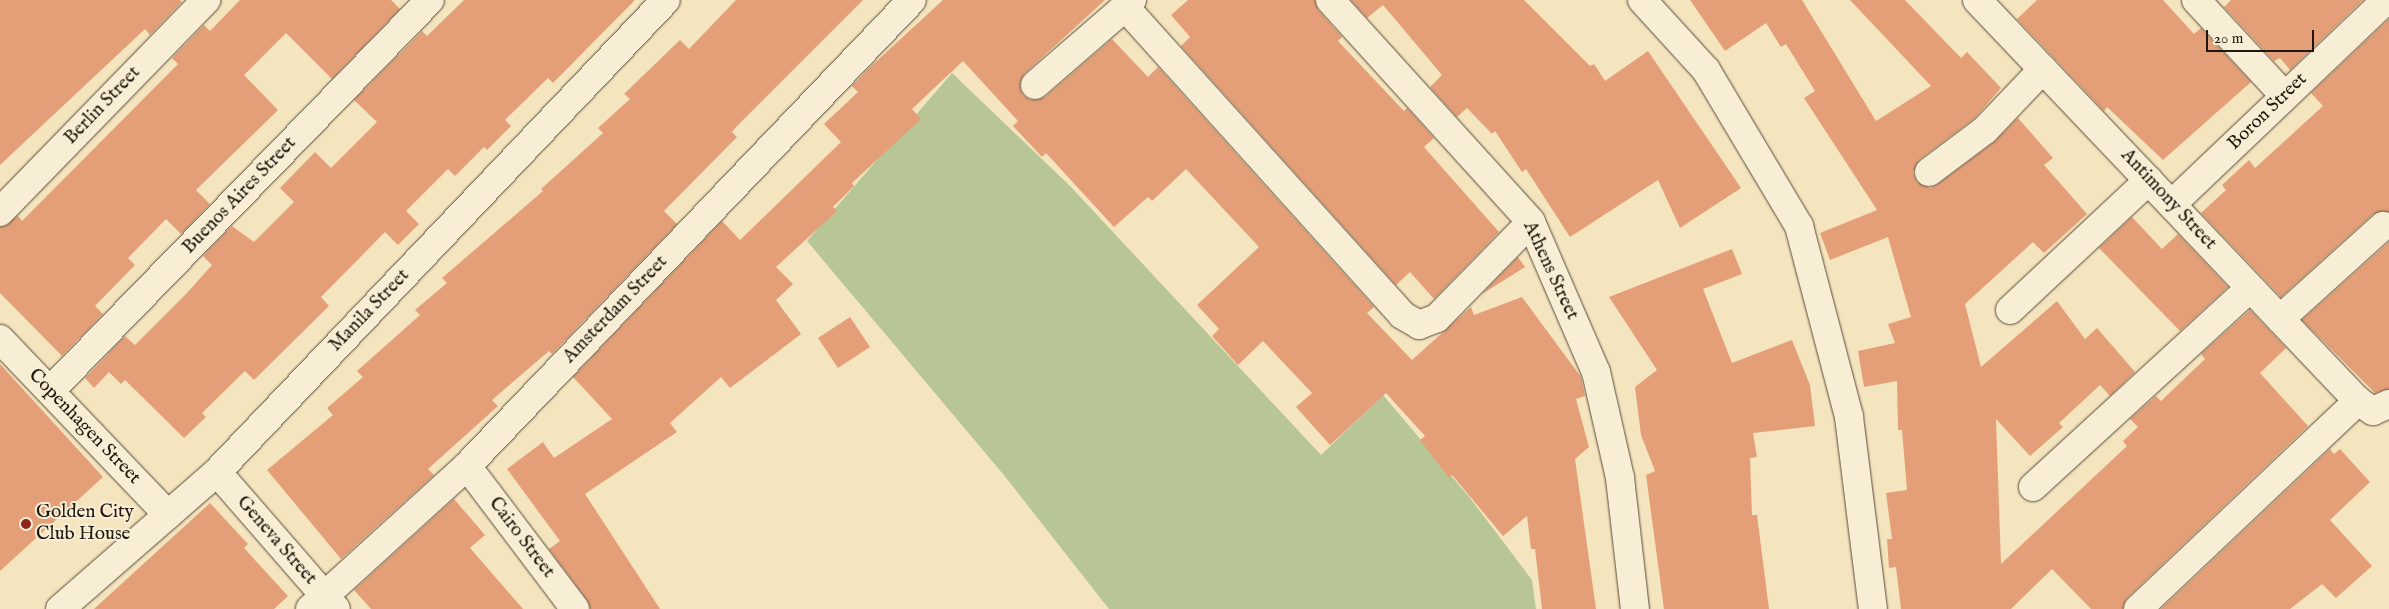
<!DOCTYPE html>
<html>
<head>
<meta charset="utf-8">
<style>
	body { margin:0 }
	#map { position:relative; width:2389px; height:609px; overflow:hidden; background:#f5e5be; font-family:"IM FELL English",serif }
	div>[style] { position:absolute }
	.green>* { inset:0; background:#b8c594 }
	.building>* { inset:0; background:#e49f79 }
	.roads { filter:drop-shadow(0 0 1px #564a3a) drop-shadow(0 0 1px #564a3a) }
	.street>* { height:28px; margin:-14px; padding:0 14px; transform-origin:14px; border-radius:14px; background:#f8eed5 }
	.secondary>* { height:28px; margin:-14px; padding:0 14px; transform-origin:14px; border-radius:14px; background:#f8eed5 }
	.dots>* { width:14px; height:14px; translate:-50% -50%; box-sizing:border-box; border:2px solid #f8eed5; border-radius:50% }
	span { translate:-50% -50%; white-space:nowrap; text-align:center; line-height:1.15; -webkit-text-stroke:4px #f8eed5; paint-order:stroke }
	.street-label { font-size:19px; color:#21170e }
	.poi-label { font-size:19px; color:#21170e }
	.left { translate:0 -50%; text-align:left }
	.scale { position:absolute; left:2206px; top:30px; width:108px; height:22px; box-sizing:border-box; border:2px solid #21170e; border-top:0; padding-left:6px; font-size:15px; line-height:18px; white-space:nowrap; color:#21170e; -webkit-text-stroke:4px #f8eed5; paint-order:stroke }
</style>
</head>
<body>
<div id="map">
	<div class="green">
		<i style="clip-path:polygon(952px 73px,1070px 186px,1321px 455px,1383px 395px,1470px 498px,1532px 580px,1536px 609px,1109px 609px,1003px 474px,807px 241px)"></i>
	</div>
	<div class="building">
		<i style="clip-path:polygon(0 0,180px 0,182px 2px,150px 35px,145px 29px,0 165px)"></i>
		<i style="clip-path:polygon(240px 0,391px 0,400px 9px,332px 79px,286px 33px,244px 75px,278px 110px,196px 190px,210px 204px,181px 234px,166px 219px,128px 258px,135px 265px,95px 306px,103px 314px,62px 356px,0 293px,0 227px,18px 216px,22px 221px,178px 64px,172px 58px,204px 25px,210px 31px)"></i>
		<i style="clip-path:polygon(464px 0,635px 0,553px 83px,548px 78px,505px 120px,511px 126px,487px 150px,484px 147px,455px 176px,448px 169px,406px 211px,419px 224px,398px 245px,385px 232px,321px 297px,329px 306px,254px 380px,245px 371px,202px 413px,206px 417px,184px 438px,125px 380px,121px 384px,109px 372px,94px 388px,85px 378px,125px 336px,135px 345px,186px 294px,212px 265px,203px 256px,232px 226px,254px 242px,294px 202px,280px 188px,315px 152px,331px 168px,377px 122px,354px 100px,422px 31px,427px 36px)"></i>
		<i style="clip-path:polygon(736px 0,863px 0,736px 127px,732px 132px,737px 137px,664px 211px,677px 224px,552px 354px,549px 351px,492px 400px,498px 406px,428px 469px,434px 475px,341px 559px,267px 470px,333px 415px,327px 408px,363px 377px,357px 371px,420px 315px,415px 310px,447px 283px,442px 278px,543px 191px,541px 189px,603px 133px,598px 128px,630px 99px,624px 94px,680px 40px,689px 49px)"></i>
		<i style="clip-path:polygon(943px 0,1105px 0,1024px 74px,1020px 87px,1023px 95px,1030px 100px,1045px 97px,1112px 39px,1148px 77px,1158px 67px,1374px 307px,1367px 313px,1412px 360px,1471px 307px,1474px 315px,1522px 297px,1581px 377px,1585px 396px,1576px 399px,1589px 447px,1575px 459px,1596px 609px,1542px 609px,1535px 549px,1531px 549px,1527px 516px,1503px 536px,1452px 475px,1449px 478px,1420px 440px,1425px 436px,1386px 393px,1330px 445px,1296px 407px,1312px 393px,1263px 341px,1238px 365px,1212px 336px,1219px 329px,1197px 305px,1259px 247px,1186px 169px,1152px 201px,1148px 197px,1114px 227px,1046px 153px,1042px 157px,1013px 126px,1018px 121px,963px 61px,912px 109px,921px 119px,852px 183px,854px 186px,833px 207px,837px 211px,776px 267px,793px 284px,776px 300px,801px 334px,730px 388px,721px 377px,670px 423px,677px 432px,585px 494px,660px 609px,590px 609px,587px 600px,549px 549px,560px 541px,507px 469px,543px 442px,554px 458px,612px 419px,573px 377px,722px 221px,740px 240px,841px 142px,824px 124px,858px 92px,852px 86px,868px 69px)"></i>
		<i style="clip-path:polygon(1188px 0,1315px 0,1318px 10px,1342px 37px,1338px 41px,1404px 111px,1407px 108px,1434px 138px,1424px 147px,1499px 232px,1434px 299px,1410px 272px,1396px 285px,1181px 46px,1190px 37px,1171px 15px)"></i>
		<i style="clip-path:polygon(1351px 0,1524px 0,1590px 66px,1594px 64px,1605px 81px,1648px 51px,1741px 188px,1680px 228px,1658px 180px,1570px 237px,1526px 169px,1522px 172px,1495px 131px,1492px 134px,1467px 108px,1457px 117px,1430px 87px,1442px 75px,1383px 5px,1367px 18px)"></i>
		<i style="clip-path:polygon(1690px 0,1802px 0,1876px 121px,1931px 86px,1850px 0,1905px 0,1961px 58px,1967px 52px,2001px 88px,1975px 118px,1919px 160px,1913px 173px,1917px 182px,1930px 188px,1938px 184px,1994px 142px,2018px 118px,2053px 158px,2044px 165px,2087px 214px,2044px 253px,2033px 242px,1965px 304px,1981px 367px,2057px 301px,2085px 339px,2097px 328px,2135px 372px,2110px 396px,2100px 385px,2059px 423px,2063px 427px,2030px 456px,1996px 419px,2001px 564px,2127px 446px,2123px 441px,2138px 427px,2130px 419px,2156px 396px,2161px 401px,2205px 359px,2201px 354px,2250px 310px,2286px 348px,2260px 373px,2308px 426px,2127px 598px,2123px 609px,2091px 609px,2052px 569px,2011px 609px,1901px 609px,1896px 567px,1889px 568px,1887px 539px,1892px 539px,1886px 493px,1907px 490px,1902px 430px,1898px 430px,1897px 381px,1864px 387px,1858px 351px,1895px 343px,1888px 324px,1911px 317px,1888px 237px,1830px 260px,1820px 233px,1877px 210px,1804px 98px,1815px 91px,1786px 44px,1781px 47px,1766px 23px,1725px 51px)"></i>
		<i style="clip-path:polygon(2037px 0,2163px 0,2194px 34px,2201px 28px,2251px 82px,2163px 160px,2107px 107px,2104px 111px,2017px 19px)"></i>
		<i style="clip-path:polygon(2231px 0,2363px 0,2290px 70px,2280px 58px,2274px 61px,2224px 7px)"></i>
		<i style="clip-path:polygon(2389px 19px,2389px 212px,2373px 214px,2281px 297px,2201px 213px,2226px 190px,2222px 185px,2249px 160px,2255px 168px,2323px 106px,2311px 93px)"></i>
		<i style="clip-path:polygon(2132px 217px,2162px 249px,2178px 234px,2228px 287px,2180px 331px,2099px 248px)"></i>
		<i style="clip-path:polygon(2389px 242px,2389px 389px,2375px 393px,2302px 320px)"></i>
		<i style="clip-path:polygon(1732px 249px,1742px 274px,1703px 289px,1732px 363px,1792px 340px,1810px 385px,1815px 426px,1753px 433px,1757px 457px,1750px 458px,1752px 515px,1757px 515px,1769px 609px,1664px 609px,1646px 475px,1655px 471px,1641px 435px,1635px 387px,1657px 370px,1609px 297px)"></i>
		<i style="clip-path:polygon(1518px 257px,1525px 267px,1482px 294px)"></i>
		<i style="clip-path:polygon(850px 317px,870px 347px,838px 368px,818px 338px)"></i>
		<i style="clip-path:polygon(0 364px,103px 477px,0 571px)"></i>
		<i style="clip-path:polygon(2330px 449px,2334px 454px,2340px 449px,2370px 482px,2330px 520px,2372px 566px,2336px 598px,2322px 584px,2290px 609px,2161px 609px)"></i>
		<i style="clip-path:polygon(454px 499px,485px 535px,470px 548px,523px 609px,371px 609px,354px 590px)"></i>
		<i style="clip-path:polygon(210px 503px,248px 544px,244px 548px,288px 596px,274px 609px,94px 609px)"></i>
	</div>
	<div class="roads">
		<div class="street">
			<i style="left:1132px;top:0;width:10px;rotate:135deg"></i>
			<i style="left:1125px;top:7px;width:414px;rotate:48deg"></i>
			<i style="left:1402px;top:315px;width:20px;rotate:30deg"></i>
			<i style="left:1419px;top:325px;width:19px;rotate:-21deg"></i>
			<i style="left:1437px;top:318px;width:134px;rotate:-45.6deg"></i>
			<i style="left:1330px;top:0;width:299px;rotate:47.8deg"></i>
			<i style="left:1531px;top:222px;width:163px;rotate:66.6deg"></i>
			<i style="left:1596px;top:372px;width:109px;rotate:77.2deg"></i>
			<i style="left:1620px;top:478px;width:132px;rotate:83.5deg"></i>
			<i style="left:1977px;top:0;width:553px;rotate:46.47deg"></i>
			<i style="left:2358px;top:401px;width:18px;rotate:34deg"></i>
			<i style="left:2373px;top:411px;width:17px;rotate:-24deg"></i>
			<i style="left:2196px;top:0;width:129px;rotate:47.2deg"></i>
			<i style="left:1035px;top:85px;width:119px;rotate:-40.9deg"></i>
			<i style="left:1929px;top:172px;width:70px;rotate:-36.9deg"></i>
			<i style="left:1985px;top:130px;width:84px;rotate:-46.4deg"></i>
			<i style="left:2172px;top:204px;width:296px;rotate:-43.6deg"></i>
			<i style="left:0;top:212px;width:296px;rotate:-45.8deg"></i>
			<i style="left:2010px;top:310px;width:190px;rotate:-43.1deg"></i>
			<i style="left:2280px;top:319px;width:139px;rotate:-42.1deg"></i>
			<i style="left:0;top:339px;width:243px;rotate:46.3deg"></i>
			<i style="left:50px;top:391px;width:545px;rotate:-45.82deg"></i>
			<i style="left:467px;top:466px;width:179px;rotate:52.9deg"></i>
			<i style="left:217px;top:472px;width:181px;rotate:49deg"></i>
			<i style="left:2033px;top:487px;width:294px;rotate:-42.5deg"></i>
			<i style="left:60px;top:609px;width:208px;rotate:-41.1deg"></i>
			<i style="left:217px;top:472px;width:651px;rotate:-46.43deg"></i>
			<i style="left:310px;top:609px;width:212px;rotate:-42.3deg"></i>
			<i style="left:467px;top:466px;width:644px;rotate:-46.32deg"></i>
			<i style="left:2138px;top:609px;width:303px;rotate:-43.4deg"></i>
		</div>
		<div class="secondary">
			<i style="left:1642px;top:0;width:95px;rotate:47.6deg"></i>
			<i style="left:1706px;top:70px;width:182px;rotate:59.2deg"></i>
			<i style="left:1799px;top:226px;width:197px;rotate:75.3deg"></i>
			<i style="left:1849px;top:417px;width:193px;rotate:82.9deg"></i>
		</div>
	</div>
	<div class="dots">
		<i style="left:26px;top:524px;background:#8f2418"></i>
	</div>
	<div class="street-label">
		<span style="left:103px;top:106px;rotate:-46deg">Berlin Street</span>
		<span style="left:2268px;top:112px;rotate:-44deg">Boron Street</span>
		<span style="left:240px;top:196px;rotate:-46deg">Buenos Aires Street</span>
		<span style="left:2168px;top:200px;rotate:47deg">Antimony Street</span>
		<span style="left:1550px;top:271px;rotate:65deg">Athens Street</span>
		<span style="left:616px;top:310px;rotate:-46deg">Amsterdam Street</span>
		<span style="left:370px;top:311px;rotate:-46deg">Manila Street</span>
		<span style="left:84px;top:427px;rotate:46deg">Copenhagen Street</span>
		<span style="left:521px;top:538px;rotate:53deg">Cairo Street</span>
		<span style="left:276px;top:541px;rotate:49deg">Geneva Street</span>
	</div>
	<div class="poi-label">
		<span class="left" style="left:36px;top:524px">Golden City<br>Club House</span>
	</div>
	<div class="scale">20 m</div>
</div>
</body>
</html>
